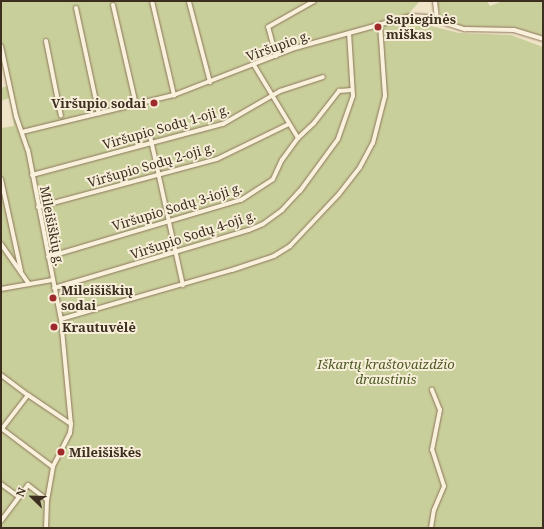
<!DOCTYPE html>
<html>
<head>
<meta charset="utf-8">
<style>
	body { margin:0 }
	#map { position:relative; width:544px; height:529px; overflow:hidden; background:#f0e4c8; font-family:"Noto Serif",serif }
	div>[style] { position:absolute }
	.green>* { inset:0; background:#c9cf9b }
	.roads { filter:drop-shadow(0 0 1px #8d765c) drop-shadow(0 0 1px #8d765c) }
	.minor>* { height:4px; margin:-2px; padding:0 2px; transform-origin:2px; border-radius:2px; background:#faf1dc }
	.dots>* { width:11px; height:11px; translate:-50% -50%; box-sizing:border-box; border:2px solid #f7eed8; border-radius:50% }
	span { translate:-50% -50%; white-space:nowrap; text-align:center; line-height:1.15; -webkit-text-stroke:4px #f7eed8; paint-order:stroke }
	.poi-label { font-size:13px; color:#3d2e20; font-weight:700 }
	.left { translate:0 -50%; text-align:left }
	.right { translate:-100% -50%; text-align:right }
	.street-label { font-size:13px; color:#3d2e20 }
	.park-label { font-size:13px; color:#4d5a26; font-style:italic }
	.frame { position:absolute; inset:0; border:2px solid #3d2e20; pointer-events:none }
	.north { position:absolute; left:12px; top:477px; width:40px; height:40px; -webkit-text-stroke:3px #f7eed8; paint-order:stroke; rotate:293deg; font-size:11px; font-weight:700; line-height:16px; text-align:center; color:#3d2e20 }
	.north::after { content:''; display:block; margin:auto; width:14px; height:18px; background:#3d2e20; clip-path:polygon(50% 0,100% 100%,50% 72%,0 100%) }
</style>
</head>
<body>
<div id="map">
	<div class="green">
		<i style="clip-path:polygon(1px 1px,420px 1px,410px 12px,411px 21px,459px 33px,511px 35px,543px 47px,543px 528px,1px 528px,1px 128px,14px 126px,9px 98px,1px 101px,1px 88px,7px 86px,1px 57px)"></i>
		<i style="clip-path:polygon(437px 1px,487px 1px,490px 6px,503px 1px,543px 1px,543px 37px,516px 28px,464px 27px,447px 21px,440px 15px)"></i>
	</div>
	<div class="roads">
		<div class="minor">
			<i style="left:152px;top:1px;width:97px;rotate:76.8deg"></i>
			<i style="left:435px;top:1px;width:19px;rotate:84deg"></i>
			<i style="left:189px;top:2px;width:83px;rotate:75.3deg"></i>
			<i style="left:113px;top:5px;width:98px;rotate:77deg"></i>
			<i style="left:76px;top:8px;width:108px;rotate:77.8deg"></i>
			<i style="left:46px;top:41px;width:76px;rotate:78.7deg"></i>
			<i style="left:1px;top:46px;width:72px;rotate:77.9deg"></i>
			<i style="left:16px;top:116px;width:36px;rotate:71deg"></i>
			<i style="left:28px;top:150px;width:172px;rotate:79deg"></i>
			<i style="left:61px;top:319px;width:105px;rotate:84.6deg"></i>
			<i style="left:71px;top:424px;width:9px;rotate:96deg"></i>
			<i style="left:70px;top:433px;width:38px;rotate:117deg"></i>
			<i style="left:53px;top:467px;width:34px;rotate:100deg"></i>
			<i style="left:47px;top:500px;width:28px;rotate:92deg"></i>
			<i style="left:276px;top:56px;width:30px;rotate:-105deg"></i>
			<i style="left:268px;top:27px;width:53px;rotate:-29.5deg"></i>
			<i style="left:149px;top:131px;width:158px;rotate:77.6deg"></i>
			<i style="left:22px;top:132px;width:156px;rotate:-13.7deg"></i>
			<i style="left:174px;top:95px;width:130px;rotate:-21.2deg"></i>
			<i style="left:295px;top:48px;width:119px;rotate:-15.5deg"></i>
			<i style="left:410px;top:16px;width:17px;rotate:3deg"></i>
			<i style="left:427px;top:17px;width:40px;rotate:18deg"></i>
			<i style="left:465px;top:29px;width:49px;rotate:1.2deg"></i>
			<i style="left:514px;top:30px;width:30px;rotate:17deg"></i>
			<i style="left:298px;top:138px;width:22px;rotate:-43deg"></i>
			<i style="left:314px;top:123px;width:41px;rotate:-52deg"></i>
			<i style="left:339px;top:91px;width:13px;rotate:-4deg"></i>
			<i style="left:32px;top:175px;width:198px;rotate:-15deg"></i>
			<i style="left:223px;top:124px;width:66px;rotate:-30.1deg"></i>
			<i style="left:280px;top:91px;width:45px;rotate:-18deg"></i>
			<i style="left:1px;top:179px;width:94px;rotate:77.7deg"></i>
			<i style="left:38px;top:207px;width:185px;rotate:-15deg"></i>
			<i style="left:217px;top:159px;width:80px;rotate:-25.9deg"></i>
			<i style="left:1px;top:244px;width:49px;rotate:55deg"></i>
			<i style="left:48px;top:257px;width:201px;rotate:-16.5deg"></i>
			<i style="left:241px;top:200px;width:38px;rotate:-33deg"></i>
			<i style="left:273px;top:179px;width:21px;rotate:-65deg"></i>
			<i style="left:282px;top:160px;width:27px;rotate:-54deg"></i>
			<i style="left:298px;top:138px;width:85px;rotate:-121.1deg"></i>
			<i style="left:54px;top:288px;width:203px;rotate:-16.6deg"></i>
			<i style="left:249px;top:230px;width:15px;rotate:-23deg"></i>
			<i style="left:263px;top:224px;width:24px;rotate:-36deg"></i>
			<i style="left:282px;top:210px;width:26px;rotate:-47deg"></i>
			<i style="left:300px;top:191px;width:64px;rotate:-53.8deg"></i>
			<i style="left:338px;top:139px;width:46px;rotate:-70.8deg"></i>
			<i style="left:353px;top:96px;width:63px;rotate:-93.6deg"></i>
			<i style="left:1px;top:289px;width:52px;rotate:-10deg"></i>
			<i style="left:61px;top:319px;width:178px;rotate:-16deg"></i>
			<i style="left:232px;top:270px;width:44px;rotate:-18.4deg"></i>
			<i style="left:274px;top:256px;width:19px;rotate:-32deg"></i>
			<i style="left:290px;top:246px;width:71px;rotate:-46.7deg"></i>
			<i style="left:339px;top:194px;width:34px;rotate:-52deg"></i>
			<i style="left:360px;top:167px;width:27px;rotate:-62deg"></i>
			<i style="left:373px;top:143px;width:49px;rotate:-75.7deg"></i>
			<i style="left:385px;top:96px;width:71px;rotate:-94deg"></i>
			<i style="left:1px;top:375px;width:34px;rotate:37deg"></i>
			<i style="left:1px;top:428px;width:65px;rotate:36.9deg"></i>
			<i style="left:1px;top:430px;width:44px;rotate:-52.4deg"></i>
			<i style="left:28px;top:395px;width:52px;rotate:34deg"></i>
			<i style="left:1px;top:484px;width:22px;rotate:36deg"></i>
			<i style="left:1px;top:521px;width:45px;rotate:-53.1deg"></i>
			<i style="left:28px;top:485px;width:24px;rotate:38deg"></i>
			<i style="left:431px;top:528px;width:18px;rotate:-81deg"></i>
			<i style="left:434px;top:510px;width:26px;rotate:-67deg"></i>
			<i style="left:444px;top:486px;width:38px;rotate:-108deg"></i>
			<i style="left:432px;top:450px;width:41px;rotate:-78.7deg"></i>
			<i style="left:440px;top:410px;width:22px;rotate:-112deg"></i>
		</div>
	</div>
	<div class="dots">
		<i style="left:378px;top:27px;background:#9e2a2b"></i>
		<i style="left:154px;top:103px;background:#9e2a2b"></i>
		<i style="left:53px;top:298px;background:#9e2a2b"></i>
		<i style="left:54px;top:327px;background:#9e2a2b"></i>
		<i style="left:61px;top:452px;background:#9e2a2b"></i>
	</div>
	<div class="poi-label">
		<span class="left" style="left:386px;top:27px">Sapieginės<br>miškas</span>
		<span class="right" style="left:146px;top:103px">Viršupio sodai</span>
		<span class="left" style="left:61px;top:298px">Mileišiškių<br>sodai</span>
		<span class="left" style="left:62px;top:327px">Krautuvėlė</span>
		<span class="left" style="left:69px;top:452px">Mileišiškės</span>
	</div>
	<div class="street-label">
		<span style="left:278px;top:46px;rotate:-20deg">Viršupio g.</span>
		<span style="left:166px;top:127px;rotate:-16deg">Viršupio Sodų 1-oji g.</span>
		<span style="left:151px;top:165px;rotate:-16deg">Viršupio Sodų 2-oji g.</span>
		<span style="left:177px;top:207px;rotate:-17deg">Viršupio Sodų 3-ioji g.</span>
		<span style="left:52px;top:226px;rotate:79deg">Mileišiškių g.</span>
		<span style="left:193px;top:235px;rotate:-18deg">Viršupio Sodų 4-oji g.</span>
	</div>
	<div class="park-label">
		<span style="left:386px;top:372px">Iškartų kraštovaizdžio<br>draustinis</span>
	</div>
	<div class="frame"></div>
	<div class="north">N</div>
</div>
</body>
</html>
